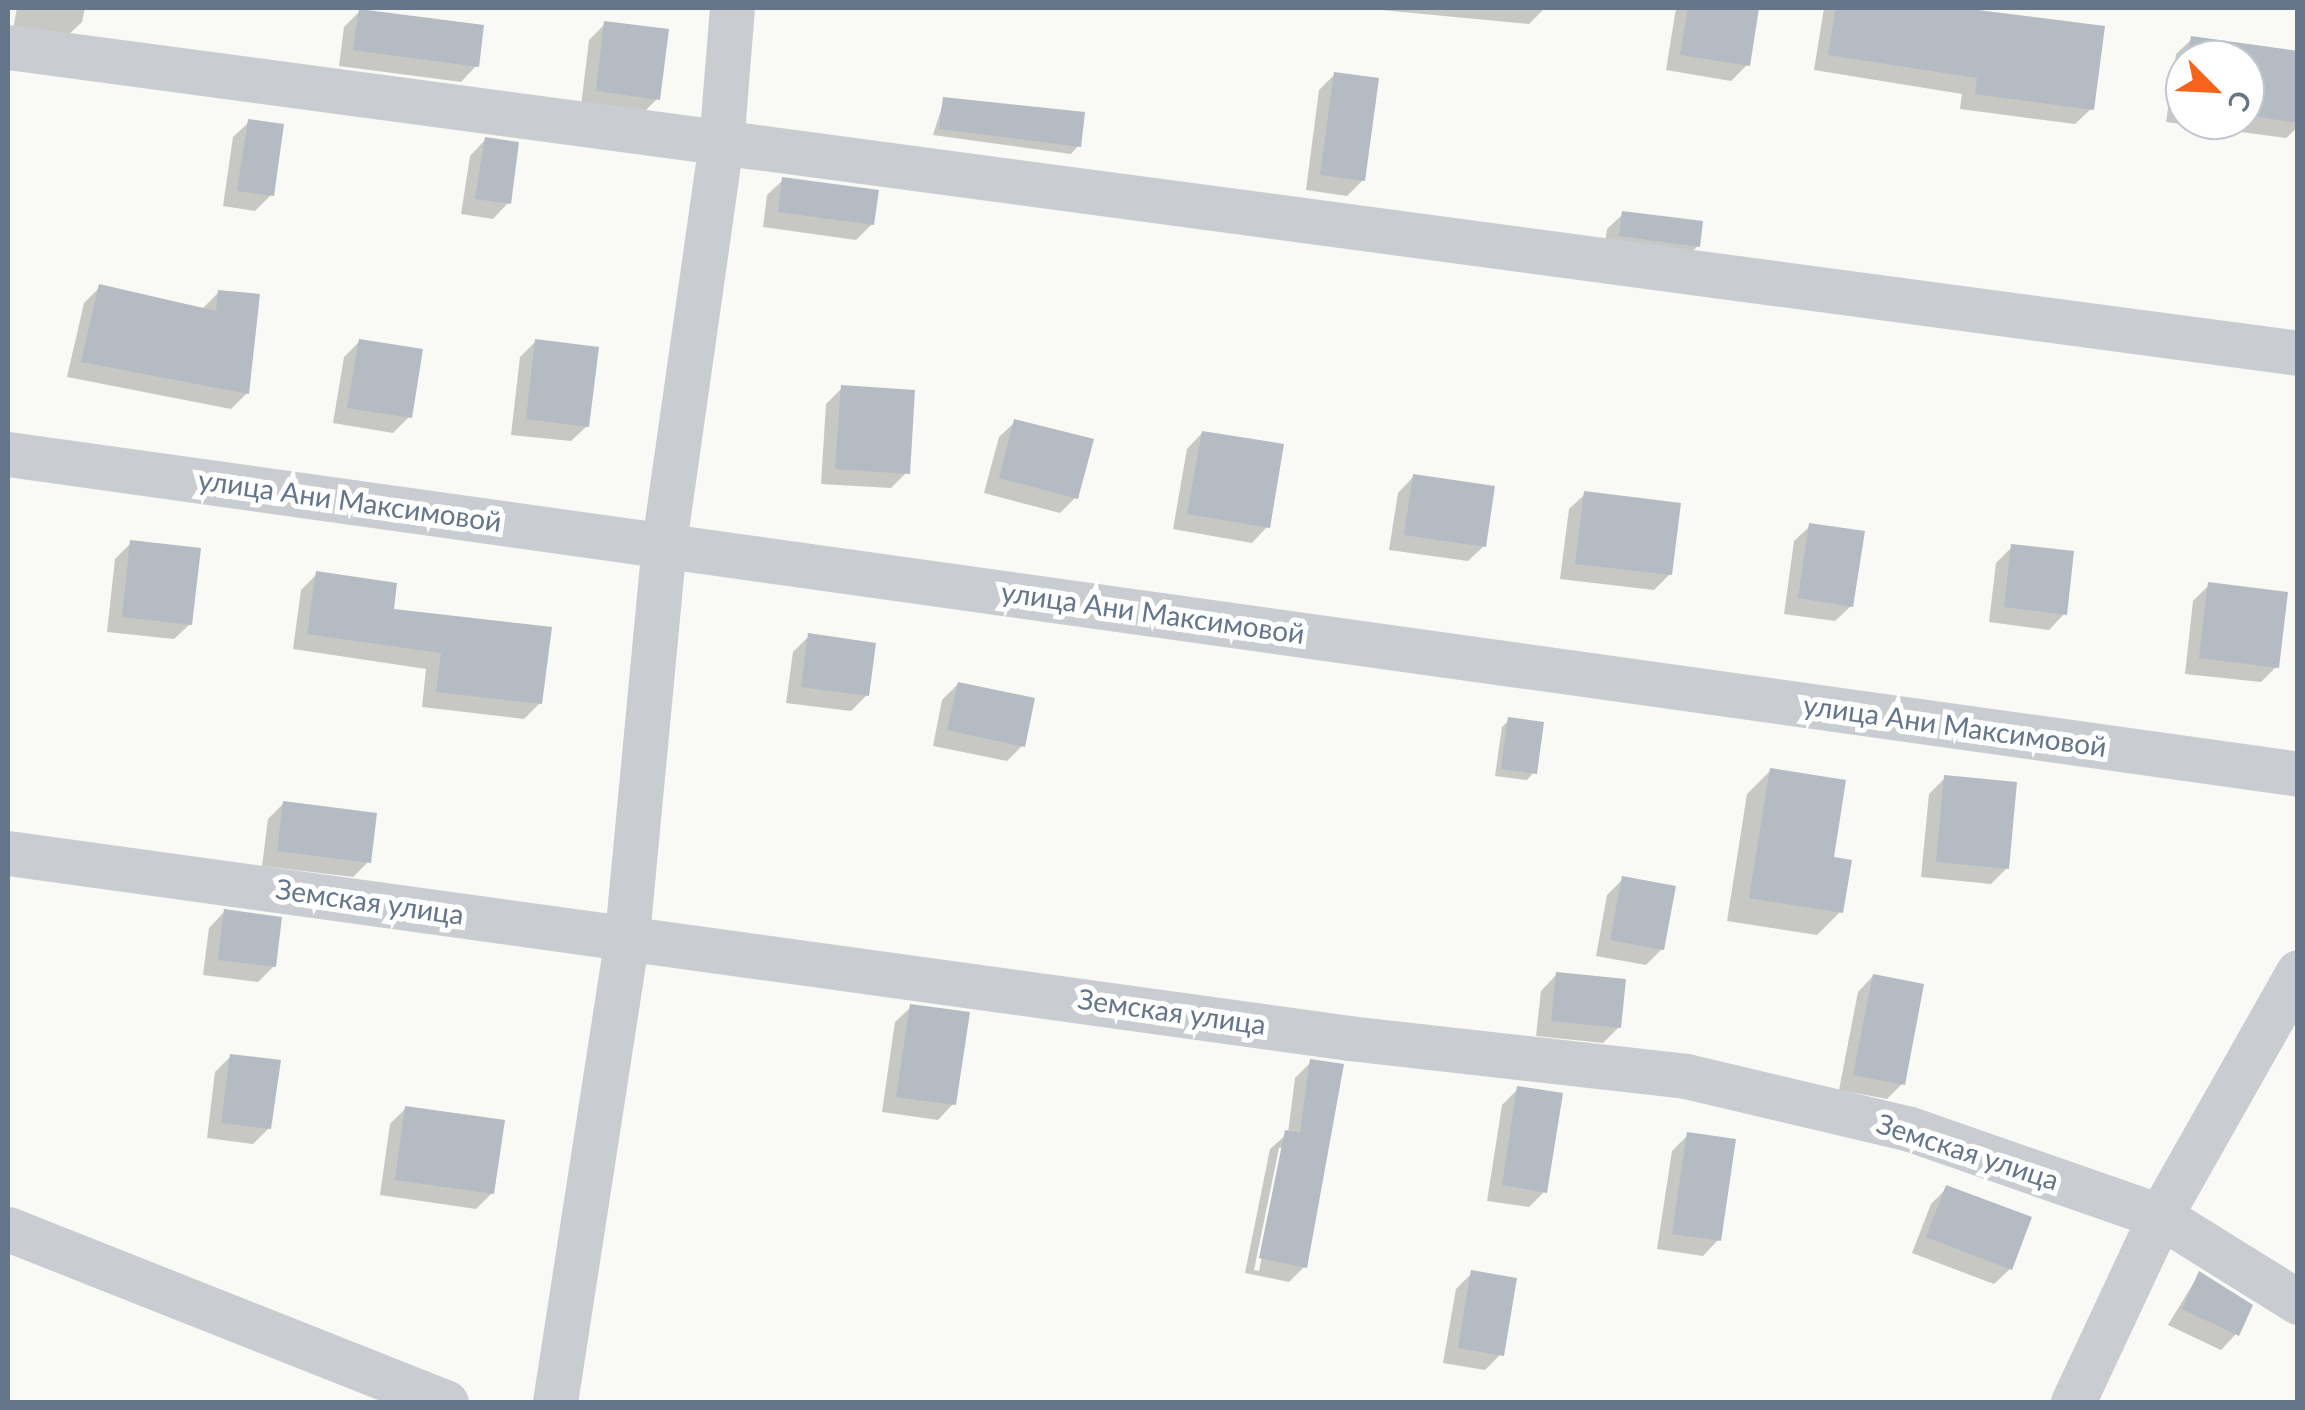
<!DOCTYPE html>
<html>
<head>
<meta charset="utf-8">
<style>
	body { margin:0 }
	#map { position:relative; width:2305px; height:1410px; overflow:hidden; background:#f9f9f6; font-family:Lato,sans-serif }
	div>[style] { position:absolute }
	.shadow>* { inset:0; background:#0003 }
	.building>* { inset:0; background:#b4bbc2 }
	.minor>* { height:45px; margin:-22.5px; padding:0 22.5px; transform-origin:22.5px; border-radius:22.5px; background:#c9ccd1 }
	span { translate:-50% -50%; white-space:nowrap; text-align:center; line-height:1.15; -webkit-text-stroke:10px #fff; paint-order:stroke }
	.street-label { font-size:28px; color:#65768b }
	.frame { position:absolute; inset:0; border:10px solid #65768b; pointer-events:none }
	.north { position:absolute; left:2165px; top:40px; width:100px; height:100px; box-sizing:border-box; background:#fff; border:2px solid #c1c8d1; border-radius:50%; rotate:114deg; font-size:28px; font-weight:700; line-height:40px; text-align:center; color:#65768b }
	.north::after { content:''; display:block; margin:auto; width:35px; height:45px; background:#f6631a; clip-path:polygon(50% 0,100% 100%,50% 72%,0 100%) }
</style>
</head>
<body>
<div id="map">
	<div class="shadow">
		<i style="clip-path:polygon(17px 8px,85px 8px,82px 22px,66px 37px,13px 29px)"></i>
		<i style="clip-path:polygon(1360px 8px,1545px 8px,1529px 24px)"></i>
		<i style="clip-path:polygon(1676px 8px,1757px 8px,1747px 65px,1731px 81px,1666px 70px)"></i>
		<i style="clip-path:polygon(1824px 8px,1943px 8px,2102px 28px,2091px 109px,2075px 124px,1960px 109px,1962px 94px,1814px 70px)"></i>
		<i style="clip-path:polygon(360px 11px,476px 66px,461px 82px,339px 66px,344px 27px)"></i>
		<i style="clip-path:polygon(605px 24px,658px 98px,642px 114px,581px 106px,589px 40px)"></i>
		<i style="clip-path:polygon(evenodd,2192px 39px,2298px 53px,2298px 127px,2286px 138px,2166px 122px,2176px 54px,2192px 39px,2185px 60px,2245px 60px,2245px 120px,2185px 120px,2185px 60px)"></i>
		<i style="clip-path:polygon(1335px 74px,1363px 180px,1347px 196px,1306px 190px,1319px 90px)"></i>
		<i style="clip-path:polygon(944px 100px,1078px 146px,1071px 154px,933px 135px)"></i>
		<i style="clip-path:polygon(249px 122px,271px 195px,255px 211px,223px 206px,233px 137px)"></i>
		<i style="clip-path:polygon(485px 140px,508px 203px,493px 219px,461px 214px,470px 156px)"></i>
		<i style="clip-path:polygon(783px 180px,872px 224px,856px 240px,763px 227px,767px 195px)"></i>
		<i style="clip-path:polygon(1623px 214px,1698px 246px,1682px 261px,1604px 251px,1607px 229px)"></i>
		<i style="clip-path:polygon(100px 287px,203px 308px,219px 292px,247px 393px,231px 409px,67px 377px,84px 303px)"></i>
		<i style="clip-path:polygon(360px 341px,409px 417px,393px 433px,333px 423px,344px 357px)"></i>
		<i style="clip-path:polygon(536px 341px,587px 426px,571px 441px,511px 435px,520px 357px)"></i>
		<i style="clip-path:polygon(842px 388px,907px 472px,891px 488px,821px 484px,826px 404px)"></i>
		<i style="clip-path:polygon(1015px 422px,1076px 497px,1060px 513px,984px 493px,999px 437px)"></i>
		<i style="clip-path:polygon(1202px 433px,1267px 527px,1252px 543px,1173px 529px,1187px 449px)"></i>
		<i style="clip-path:polygon(1413px 477px,1484px 546px,1468px 561px,1389px 550px,1398px 493px)"></i>
		<i style="clip-path:polygon(1585px 494px,1670px 574px,1654px 590px,1560px 579px,1569px 509px)"></i>
		<i style="clip-path:polygon(1810px 526px,1851px 606px,1835px 621px,1784px 614px,1794px 541px)"></i>
		<i style="clip-path:polygon(131px 543px,190px 624px,174px 639px,107px 632px,115px 559px)"></i>
		<i style="clip-path:polygon(2012px 547px,2064px 614px,2049px 630px,1989px 622px,1996px 563px)"></i>
		<i style="clip-path:polygon(317px 574px,391px 611px,540px 703px,524px 719px,422px 707px,426px 669px,293px 649px,301px 590px)"></i>
		<i style="clip-path:polygon(2209px 585px,2277px 666px,2261px 682px,2185px 674px,2193px 601px)"></i>
		<i style="clip-path:polygon(809px 636px,867px 695px,851px 711px,786px 703px,793px 652px)"></i>
		<i style="clip-path:polygon(958px 684px,1023px 745px,1007px 761px,933px 746px,942px 700px)"></i>
		<i style="clip-path:polygon(1509px 720px,1534px 772px,1527px 780px,1495px 776px,1502px 727px)"></i>
		<i style="clip-path:polygon(1771px 770px,1831px 860px,1840px 912px,1817px 935px,1727px 921px,1747px 794px)"></i>
		<i style="clip-path:polygon(1945px 778px,2007px 868px,1991px 884px,1921px 877px,1929px 794px)"></i>
		<i style="clip-path:polygon(284px 803px,368px 862px,353px 877px,262px 866px,268px 819px)"></i>
		<i style="clip-path:polygon(1623px 879px,1662px 949px,1646px 965px,1596px 956px,1607px 895px)"></i>
		<i style="clip-path:polygon(224px 912px,274px 966px,258px 982px,203px 975px,209px 928px)"></i>
		<i style="clip-path:polygon(1556px 975px,1619px 1027px,1603px 1043px,1536px 1036px,1541px 991px)"></i>
		<i style="clip-path:polygon(1873px 976px,1903px 1083px,1887px 1099px,1839px 1090px,1858px 992px)"></i>
		<i style="clip-path:polygon(911px 1007px,953px 1104px,938px 1120px,882px 1112px,895px 1022px)"></i>
		<i style="clip-path:polygon(231px 1056px,269px 1128px,253px 1144px,207px 1138px,215px 1072px)"></i>
		<i style="clip-path:polygon(evenodd,1311px 1062px,1305px 1266px,1289px 1282px,1245px 1273px,1270px 1149px,1288px 1133px,1295px 1078px,1311px 1062px,1279px 1148px,1284px 1148px,1259px 1271px,1254px 1270px,1279px 1148px)"></i>
		<i style="clip-path:polygon(1518px 1089px,1545px 1191px,1529px 1207px,1487px 1201px,1502px 1105px)"></i>
		<i style="clip-path:polygon(406px 1108px,492px 1193px,476px 1209px,380px 1195px,390px 1124px)"></i>
		<i style="clip-path:polygon(1688px 1135px,1718px 1240px,1703px 1256px,1657px 1249px,1672px 1151px)"></i>
		<i style="clip-path:polygon(1947px 1188px,2010px 1269px,1994px 1284px,1912px 1253px,1931px 1204px)"></i>
		<i style="clip-path:polygon(1472px 1273px,1501px 1354px,1485px 1370px,1443px 1363px,1456px 1289px)"></i>
		<i style="clip-path:polygon(2199px 1274px,2236px 1334px,2221px 1350px,2168px 1325px)"></i>
	</div>
	<div class="building">
		<i style="clip-path:polygon(1688px 8px,1759px 8px,1750px 66px,1680px 55px)"></i>
		<i style="clip-path:polygon(1836px 8px,1962px 8px,2105px 26px,2094px 110px,1975px 94px,1977px 78px,1828px 55px)"></i>
		<i style="clip-path:polygon(359px 9px,484px 25px,479px 67px,353px 50px)"></i>
		<i style="clip-path:polygon(604px 21px,669px 29px,660px 100px,596px 91px)"></i>
		<i style="clip-path:polygon(2191px 36px,2298px 51px,2298px 123px,2245px 115px,2245px 60px,2187px 60px)"></i>
		<i style="clip-path:polygon(1334px 72px,1379px 78px,1365px 181px,1320px 175px)"></i>
		<i style="clip-path:polygon(943px 97px,1085px 112px,1081px 147px,939px 129px)"></i>
		<i style="clip-path:polygon(248px 119px,284px 124px,274px 196px,237px 191px)"></i>
		<i style="clip-path:polygon(485px 137px,519px 142px,511px 204px,475px 199px)"></i>
		<i style="clip-path:polygon(782px 177px,879px 190px,874px 225px,778px 212px)"></i>
		<i style="clip-path:polygon(1622px 211px,1703px 221px,1700px 247px,1619px 236px)"></i>
		<i style="clip-path:polygon(99px 284px,216px 311px,218px 290px,260px 294px,249px 394px,81px 362px)"></i>
		<i style="clip-path:polygon(359px 339px,423px 349px,412px 418px,347px 408px)"></i>
		<i style="clip-path:polygon(535px 339px,599px 347px,589px 427px,526px 419px)"></i>
		<i style="clip-path:polygon(841px 385px,915px 390px,910px 474px,835px 469px)"></i>
		<i style="clip-path:polygon(1014px 419px,1094px 439px,1078px 499px,999px 478px)"></i>
		<i style="clip-path:polygon(1202px 431px,1284px 444px,1270px 528px,1187px 514px)"></i>
		<i style="clip-path:polygon(1413px 474px,1495px 486px,1486px 547px,1404px 535px)"></i>
		<i style="clip-path:polygon(1584px 491px,1681px 503px,1672px 575px,1575px 564px)"></i>
		<i style="clip-path:polygon(1809px 523px,1865px 531px,1853px 607px,1798px 598px)"></i>
		<i style="clip-path:polygon(130px 540px,201px 548px,192px 625px,122px 617px)"></i>
		<i style="clip-path:polygon(2011px 544px,2074px 551px,2067px 615px,2004px 607px)"></i>
		<i style="clip-path:polygon(316px 571px,397px 583px,394px 609px,552px 627px,542px 704px,436px 692px,441px 653px,307px 634px)"></i>
		<i style="clip-path:polygon(2208px 582px,2288px 592px,2279px 668px,2199px 658px)"></i>
		<i style="clip-path:polygon(808px 633px,876px 643px,869px 696px,801px 687px)"></i>
		<i style="clip-path:polygon(958px 682px,1035px 698px,1025px 747px,947px 730px)"></i>
		<i style="clip-path:polygon(1508px 717px,1544px 722px,1537px 774px,1501px 769px)"></i>
		<i style="clip-path:polygon(1770px 768px,1846px 780px,1834px 857px,1852px 860px,1843px 913px,1749px 898px)"></i>
		<i style="clip-path:polygon(1944px 775px,2017px 782px,2009px 869px,1936px 862px)"></i>
		<i style="clip-path:polygon(283px 801px,377px 813px,371px 863px,277px 851px)"></i>
		<i style="clip-path:polygon(1622px 876px,1676px 886px,1664px 950px,1610px 940px)"></i>
		<i style="clip-path:polygon(224px 909px,282px 917px,276px 967px,218px 960px)"></i>
		<i style="clip-path:polygon(1556px 972px,1626px 979px,1621px 1028px,1551px 1021px)"></i>
		<i style="clip-path:polygon(1873px 974px,1924px 984px,1905px 1085px,1853px 1075px)"></i>
		<i style="clip-path:polygon(910px 1004px,970px 1012px,956px 1105px,896px 1097px)"></i>
		<i style="clip-path:polygon(230px 1054px,281px 1060px,271px 1129px,221px 1123px)"></i>
		<i style="clip-path:polygon(1310px 1059px,1344px 1064px,1307px 1268px,1259px 1258px,1285px 1130px,1300px 1133px)"></i>
		<i style="clip-path:polygon(1517px 1086px,1563px 1093px,1547px 1193px,1502px 1185px)"></i>
		<i style="clip-path:polygon(405px 1106px,505px 1120px,494px 1194px,395px 1180px)"></i>
		<i style="clip-path:polygon(1687px 1132px,1736px 1139px,1721px 1241px,1672px 1234px)"></i>
		<i style="clip-path:polygon(1946px 1185px,2032px 1217px,2012px 1270px,1926px 1237px)"></i>
		<i style="clip-path:polygon(1471px 1270px,1517px 1278px,1504px 1356px,1458px 1348px)"></i>
		<i style="clip-path:polygon(2199px 1271px,2253px 1305px,2239px 1336px,2182px 1309px)"></i>
	</div>
	<div class="minor">
		<i style="left:8px;top:47px;width:2310px;rotate:7.61deg"></i>
		<i style="left:8px;top:454px;width:2312px;rotate:7.95deg"></i>
		<i style="left:8px;top:853px;width:1354px;rotate:7.85deg"></i>
		<i style="left:1349px;top:1038px;width:339px;rotate:6.4deg"></i>
		<i style="left:1686px;top:1076px;width:230px;rotate:13.3deg"></i>
		<i style="left:1910px;top:1129px;width:265px;rotate:19.2deg"></i>
		<i style="left:2160px;top:1216px;width:163px;rotate:31.9deg"></i>
		<i style="left:8px;top:1229px;width:471px;rotate:21.6deg"></i>
		<i style="left:555px;top:1402px;width:473px;rotate:-81.2deg"></i>
		<i style="left:627px;top:935px;width:394px;rotate:-84.6deg"></i>
		<i style="left:664px;top:543px;width:403px;rotate:-81.9deg"></i>
		<i style="left:721px;top:144px;width:136px;rotate:-85.4deg"></i>
		<i style="left:2073px;top:1402px;width:205px;rotate:-64.9deg"></i>
		<i style="left:2160px;top:1216px;width:280px;rotate:-60.5deg"></i>
	</div>
	<div class="street-label">
		<span style="left:350px;top:500px;rotate:8deg">улица Ани Максимовой</span>
		<span style="left:1153px;top:612px;rotate:8deg">улица Ани Максимовой</span>
		<span style="left:1955px;top:725px;rotate:8deg">улица Ани Максимовой</span>
		<span style="left:370px;top:901px;rotate:8deg">Земская улица</span>
		<span style="left:1172px;top:1011px;rotate:8deg">Земская улица</span>
		<span style="left:1968px;top:1151px;rotate:18deg">Земская улица</span>
	</div>
	<div class="frame"></div>
	<div class="north">С</div>
</div>
</body>
</html>
